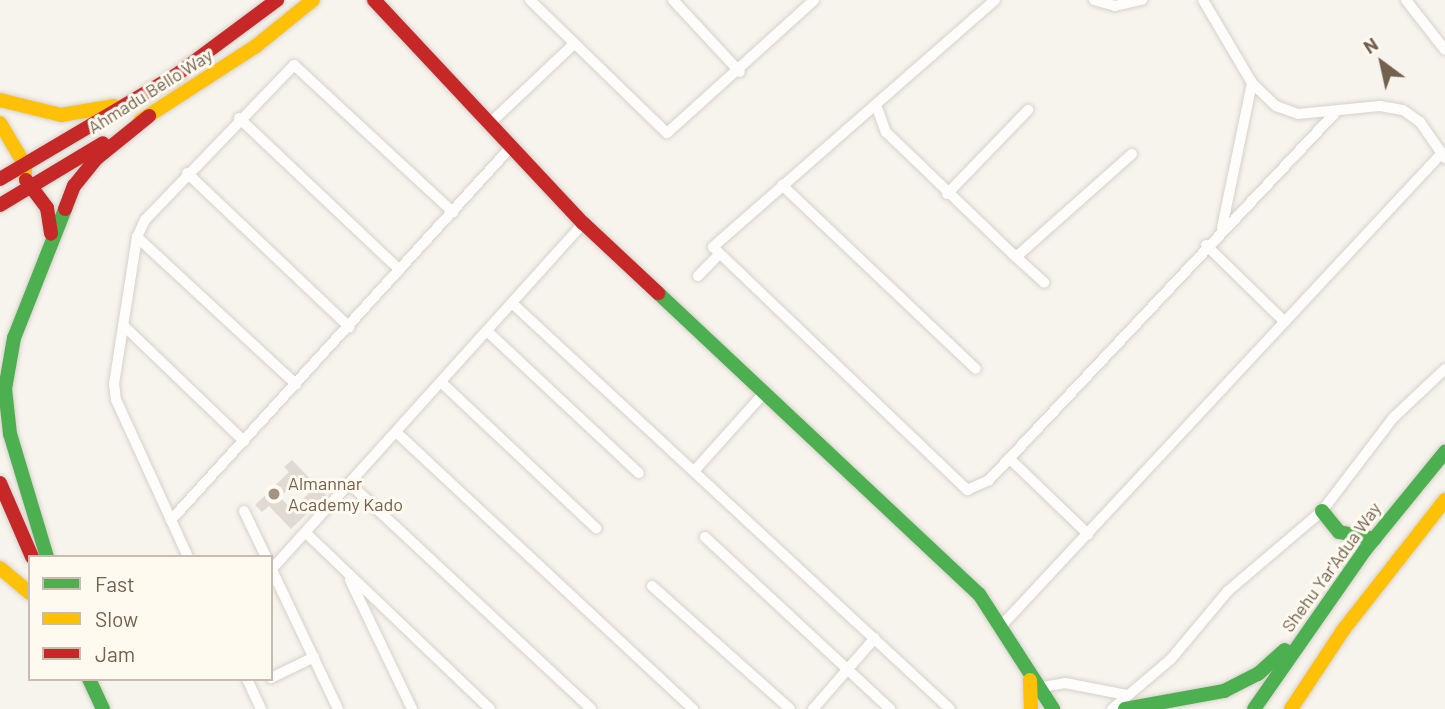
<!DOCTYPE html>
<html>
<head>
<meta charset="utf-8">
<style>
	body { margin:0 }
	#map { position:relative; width:1445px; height:709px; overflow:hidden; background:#f7f4ed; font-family:Barlow,sans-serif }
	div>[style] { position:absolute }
	.building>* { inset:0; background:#e0dad3 }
	.roads { filter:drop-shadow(0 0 2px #d6d1cb) drop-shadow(0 0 2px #d6d1cb) }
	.street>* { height:10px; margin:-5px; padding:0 5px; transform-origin:5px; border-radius:5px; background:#fefdfc }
	.fast>* { height:14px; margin:-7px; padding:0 7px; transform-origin:7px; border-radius:7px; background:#4caf50 }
	.slow>* { height:14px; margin:-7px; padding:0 7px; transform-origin:7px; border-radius:7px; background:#ffc107 }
	.jam>* { height:14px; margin:-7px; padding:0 7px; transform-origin:7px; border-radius:7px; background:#c62828 }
	.dots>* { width:19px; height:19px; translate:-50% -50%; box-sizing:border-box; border:4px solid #fefaef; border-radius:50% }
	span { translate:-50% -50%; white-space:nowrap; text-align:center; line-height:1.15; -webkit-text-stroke:6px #fefaef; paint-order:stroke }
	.street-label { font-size:18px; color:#73604f }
	.poi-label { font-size:18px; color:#73604f }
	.left { translate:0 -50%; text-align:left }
	.legend { position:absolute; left:28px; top:555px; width:245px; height:126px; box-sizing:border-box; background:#fefaef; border:2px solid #c6bcaf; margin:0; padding:9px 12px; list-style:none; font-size:21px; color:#73604f }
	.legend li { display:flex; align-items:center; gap:14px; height:35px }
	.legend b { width:35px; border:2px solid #c6bcaf }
	.north { position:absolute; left:1347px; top:28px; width:70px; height:70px; -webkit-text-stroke:5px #fefaef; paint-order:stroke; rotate:327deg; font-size:19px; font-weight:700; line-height:28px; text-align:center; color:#73604f }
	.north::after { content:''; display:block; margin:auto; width:24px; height:32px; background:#73604f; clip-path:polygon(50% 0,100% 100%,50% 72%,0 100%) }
</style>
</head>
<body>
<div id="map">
	<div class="building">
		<i style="clip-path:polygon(evenodd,292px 460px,326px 495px,291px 529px,269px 506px,262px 512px,255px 505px,289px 472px,284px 467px,292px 460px,297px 480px,309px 493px,292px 510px,280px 497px,297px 480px)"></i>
	</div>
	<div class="roads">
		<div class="street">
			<i style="left:530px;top:0;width:191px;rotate:44.2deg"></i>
			<i style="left:667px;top:133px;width:198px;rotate:-42.1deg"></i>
			<i style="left:673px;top:0;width:98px;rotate:47.1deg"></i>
			<i style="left:995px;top:0;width:375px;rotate:138.8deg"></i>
			<i style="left:713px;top:247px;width:352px;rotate:43.7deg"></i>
			<i style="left:967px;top:490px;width:24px;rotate:-24deg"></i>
			<i style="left:989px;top:480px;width:503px;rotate:-46.69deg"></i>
			<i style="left:1094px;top:0;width:22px;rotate:16deg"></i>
			<i style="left:1115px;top:6px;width:28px;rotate:-13deg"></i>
			<i style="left:1203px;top:0;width:96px;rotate:59.4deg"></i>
			<i style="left:1252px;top:83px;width:148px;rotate:101.7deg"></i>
			<i style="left:1406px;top:0;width:63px;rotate:52deg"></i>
			<i style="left:1252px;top:83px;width:33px;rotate:44deg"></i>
			<i style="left:1276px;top:106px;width:23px;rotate:20deg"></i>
			<i style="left:1298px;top:114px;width:82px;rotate:-5.6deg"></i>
			<i style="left:1380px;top:106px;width:23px;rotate:10deg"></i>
			<i style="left:1403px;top:110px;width:21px;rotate:35deg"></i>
			<i style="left:1420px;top:122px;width:44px;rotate:55.2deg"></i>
			<i style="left:876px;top:105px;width:29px;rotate:70deg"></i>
			<i style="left:886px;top:132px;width:180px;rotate:43.9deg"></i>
			<i style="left:1016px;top:257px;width:155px;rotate:-41.6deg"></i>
			<i style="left:239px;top:118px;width:221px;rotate:43.4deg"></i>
			<i style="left:488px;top:125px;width:117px;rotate:-43.3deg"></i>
			<i style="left:187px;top:173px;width:224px;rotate:43.5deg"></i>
			<i style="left:782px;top:185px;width:267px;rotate:43.5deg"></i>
			<i style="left:947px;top:194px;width:117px;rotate:-46deg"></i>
			<i style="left:137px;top:237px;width:217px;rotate:42.8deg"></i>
			<i style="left:1206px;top:245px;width:110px;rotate:44.3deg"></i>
			<i style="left:1016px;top:257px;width:38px;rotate:42deg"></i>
			<i style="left:698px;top:276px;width:29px;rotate:-46deg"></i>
			<i style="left:512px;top:303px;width:597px;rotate:42.83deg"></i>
			<i style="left:123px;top:325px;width:168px;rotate:43.8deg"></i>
			<i style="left:487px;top:331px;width:208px;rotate:43.1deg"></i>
			<i style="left:442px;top:383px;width:212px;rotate:43.3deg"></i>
			<i style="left:397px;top:433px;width:405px;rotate:43deg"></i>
			<i style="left:1009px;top:458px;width:110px;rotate:43.9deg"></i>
			<i style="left:695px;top:470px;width:103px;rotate:-48.1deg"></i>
			<i style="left:351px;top:485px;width:328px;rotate:43deg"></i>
			<i style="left:244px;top:511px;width:51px;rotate:64.4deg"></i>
			<i style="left:171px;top:520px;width:503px;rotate:-47.66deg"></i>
			<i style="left:307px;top:534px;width:253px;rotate:43.7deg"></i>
			<i style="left:705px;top:537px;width:253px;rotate:42.9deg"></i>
			<i style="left:188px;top:557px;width:173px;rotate:-114.6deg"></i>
			<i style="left:116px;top:400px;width:16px;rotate:-97deg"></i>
			<i style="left:114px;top:384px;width:149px;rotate:-81.1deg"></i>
			<i style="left:137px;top:237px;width:19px;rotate:-65deg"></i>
			<i style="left:145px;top:220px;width:215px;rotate:-46.1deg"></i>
			<i style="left:294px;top:65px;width:217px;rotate:42.8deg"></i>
			<i style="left:271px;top:568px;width:156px;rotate:64.6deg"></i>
			<i style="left:272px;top:569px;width:465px;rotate:-48deg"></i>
			<i style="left:350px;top:580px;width:143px;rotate:64.3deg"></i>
			<i style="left:652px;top:586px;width:185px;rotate:41.7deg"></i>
			<i style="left:1003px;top:624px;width:644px;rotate:-47.01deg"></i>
			<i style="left:271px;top:678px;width:48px;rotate:-26deg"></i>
			<i style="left:247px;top:679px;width:33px;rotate:65deg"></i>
			<i style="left:1037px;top:688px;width:28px;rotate:-10deg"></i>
			<i style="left:1065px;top:683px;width:63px;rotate:11deg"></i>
			<i style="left:813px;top:709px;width:94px;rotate:-48.9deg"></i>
			<i style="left:1112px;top:709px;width:77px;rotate:-40.3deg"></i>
			<i style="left:1171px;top:659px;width:89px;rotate:-50deg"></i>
			<i style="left:1228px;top:591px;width:123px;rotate:-40.4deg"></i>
			<i style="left:1322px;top:511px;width:117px;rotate:-52.6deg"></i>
			<i style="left:1393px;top:418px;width:71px;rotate:-43.3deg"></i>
		</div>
		<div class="fast">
			<i style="left:658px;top:293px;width:440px;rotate:43.2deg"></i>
			<i style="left:979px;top:594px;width:137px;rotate:57.2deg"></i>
			<i style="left:1322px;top:511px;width:27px;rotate:51deg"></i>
			<i style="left:1339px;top:532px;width:36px;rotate:11deg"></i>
			<i style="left:47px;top:557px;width:128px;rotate:-106.7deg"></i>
			<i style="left:10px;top:434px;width:45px;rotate:-96.3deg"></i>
			<i style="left:5px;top:389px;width:52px;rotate:-80deg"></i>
			<i style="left:14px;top:338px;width:139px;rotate:-68.4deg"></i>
			<i style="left:89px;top:679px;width:33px;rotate:65deg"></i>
			<i style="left:1125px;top:709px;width:101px;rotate:-10.3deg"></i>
			<i style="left:1224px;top:691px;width:38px;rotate:-27deg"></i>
			<i style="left:1258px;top:674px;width:36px;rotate:-42deg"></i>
			<i style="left:1254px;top:709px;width:194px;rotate:-55.1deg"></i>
			<i style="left:1365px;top:550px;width:127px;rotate:-50.8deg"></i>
		</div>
		<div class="slow">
			<i style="left:0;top:100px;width:63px;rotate:13.8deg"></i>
			<i style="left:61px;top:115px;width:54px;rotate:-9.6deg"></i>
			<i style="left:140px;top:121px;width:138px;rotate:-32.9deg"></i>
			<i style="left:256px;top:46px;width:73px;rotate:-38.9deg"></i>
			<i style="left:0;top:123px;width:49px;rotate:59.2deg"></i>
			<i style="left:25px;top:165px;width:10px;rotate:90deg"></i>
			<i style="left:0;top:568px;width:39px;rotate:40deg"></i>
			<i style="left:1030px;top:680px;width:29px;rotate:88deg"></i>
			<i style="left:1291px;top:709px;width:96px;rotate:-56.5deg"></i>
			<i style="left:1344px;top:629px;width:164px;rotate:-51.9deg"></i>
		</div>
		<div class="jam">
			<i style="left:374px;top:0;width:306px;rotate:46.9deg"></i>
			<i style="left:583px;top:223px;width:103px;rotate:43deg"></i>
			<i style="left:0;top:179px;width:204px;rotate:-30.6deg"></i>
			<i style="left:176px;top:75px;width:126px;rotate:-36.6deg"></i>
			<i style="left:26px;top:180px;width:35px;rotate:53deg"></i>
			<i style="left:47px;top:208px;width:26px;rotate:81deg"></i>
			<i style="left:0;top:205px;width:120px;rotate:-31deg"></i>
			<i style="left:65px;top:209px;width:25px;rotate:-69deg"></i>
			<i style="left:74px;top:186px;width:36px;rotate:-51deg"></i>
			<i style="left:97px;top:158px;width:67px;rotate:-38.9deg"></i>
			<i style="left:0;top:483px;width:81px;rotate:66.6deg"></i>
		</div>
	</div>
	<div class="dots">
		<i style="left:274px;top:494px;background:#a19486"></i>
	</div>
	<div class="street-label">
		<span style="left:150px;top:91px;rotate:-32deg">Ahmadu Bello Way</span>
		<span style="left:1331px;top:567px;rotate:-54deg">Shehu Yar'Adua Way</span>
	</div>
	<div class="poi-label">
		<span class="left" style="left:288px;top:494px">Almannar<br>Academy Kado</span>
	</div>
	<ul class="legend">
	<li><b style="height:9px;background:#4caf50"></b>Fast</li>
	<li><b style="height:9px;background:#ffc107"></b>Slow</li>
	<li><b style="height:9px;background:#c62828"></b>Jam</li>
	</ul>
	<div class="north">N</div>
</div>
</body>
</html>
